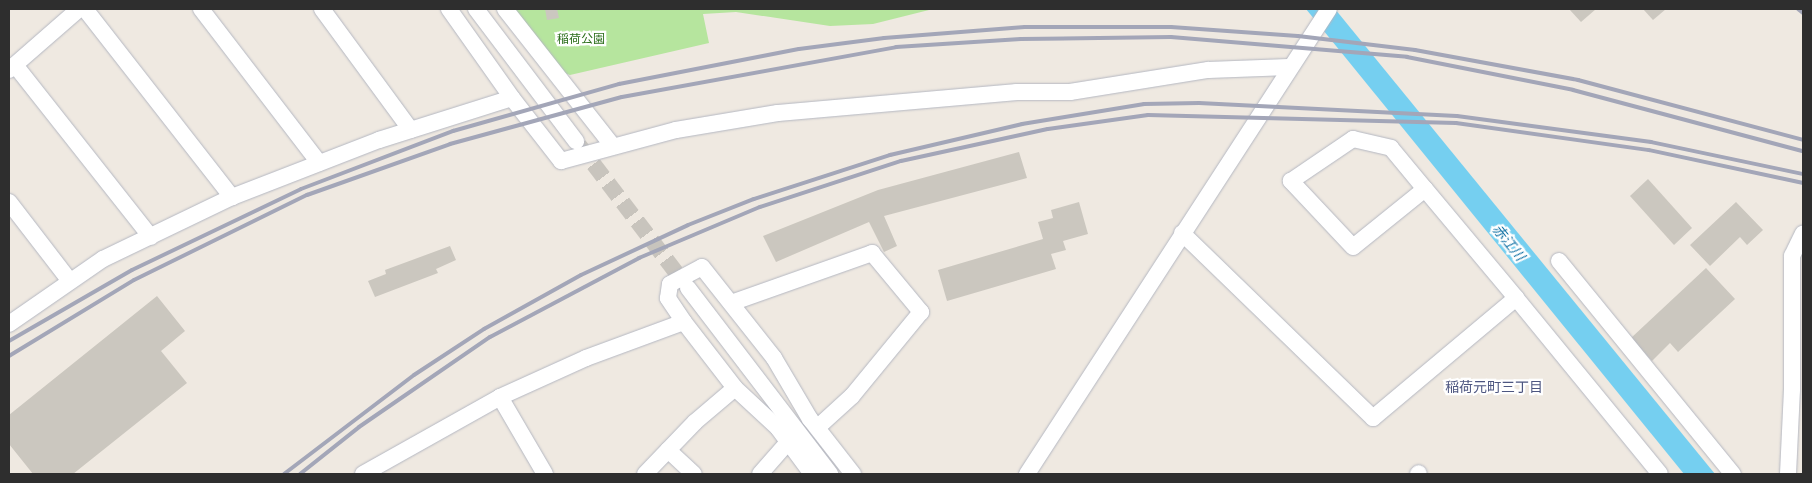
<!DOCTYPE html>
<html>
<head>
<meta charset="utf-8">
<style>
	body { margin:0 }
	#map { position:relative; width:1812px; height:483px; overflow:hidden; background:#efe9e1; font-family:Rubik,"Noto Sans JP",sans-serif }
	div>[style] { position:absolute }
	.green>* { inset:0; background:#b6e59e }
	.water>* { inset:0; background:#75cff0 }
	.building>* { inset:0; background:#cbc7bf }
	.minor-tunnel>* { height:16px; margin-top:-8px; transform-origin:0; background:repeating-linear-gradient(90deg,#c8c4bd 0 16px,transparent 0 24px) }
	.roads { filter:drop-shadow(0 0 1px #b4b7c1) drop-shadow(0 0 1px #b4b7c1) }
	.minor>* { height:16px; margin:-8px; padding:0 8px; transform-origin:8px; border-radius:8px; background:#fff }
	.rail>* { height:4px; margin:-2px; padding:0 2px; transform-origin:2px; border-radius:2px; background:#a3a6b8 }
	span { translate:-50% -50%; white-space:nowrap; text-align:center; line-height:1.15; -webkit-text-stroke:4.5px #fff; paint-order:stroke }
	.park-label { font-size:12px; color:#2c6e1b }
	.water-label { font-size:14px; color:#0d6fa3; font-style:italic }
	.neighbourhood-label { font-size:14px; color:#4d5680 }
	.frame { position:absolute; inset:0; border:10px solid #2e2e2e; pointer-events:none }
</style>
</head>
<body>
<div id="map">
	<div class="green">
		<i style="clip-path:polygon(514px 9px,933px 9px,873px 24px,830px 26px,736px 12px,703px 14px,709px 43px,570px 75px,562px 72px)"></i>
	</div>
	<div class="water">
		<i style="clip-path:polygon(1306px 9px,1335px 9px,1715px 474px,1684px 474px)"></i>
	</div>
	<div class="building">
		<i style="clip-path:polygon(545px 9px,557px 9px,559px 18px,547px 20px)"></i>
		<i style="clip-path:polygon(1569px 9px,1596px 9px,1581px 22px)"></i>
		<i style="clip-path:polygon(1643px 9px,1666px 9px,1653px 20px)"></i>
		<i style="clip-path:polygon(1019px 152px,1027px 178px,884px 216px,897px 246px,884px 252px,869px 222px,776px 262px,763px 236px,878px 190px)"></i>
		<i style="clip-path:polygon(1648px 179px,1692px 228px,1674px 245px,1630px 196px)"></i>
		<i style="clip-path:polygon(1079px 202px,1088px 234px,1063px 241px,1066px 250px,1051px 254px,1056px 269px,947px 301px,938px 270px,1043px 239px,1038px 222px,1053px 218px,1051px 210px)"></i>
		<i style="clip-path:polygon(1736px 202px,1763px 230px,1747px 245px,1740px 237px,1710px 266px,1690px 245px)"></i>
		<i style="clip-path:polygon(450px 246px,456px 260px,436px 269px,438px 273px,375px 297px,368px 281px,386px 274px,385px 270px)"></i>
		<i style="clip-path:polygon(1706px 268px,1735px 299px,1678px 352px,1670px 343px,1652px 361px,1631px 338px)"></i>
		<i style="clip-path:polygon(157px 296px,185px 331px,161px 351px,187px 383px,73px 474px,33px 474px,9px 444px,9px 415px)"></i>
	</div>
	<div class="minor-tunnel">
		<i style="left:579px;top:145px;width:180px;rotate:52.7deg"></i>
	</div>
	<div class="roads">
		<div class="minor">
			<i style="left:85px;top:9px;width:239px;rotate:52deg"></i>
			<i style="left:201px;top:9px;width:194px;rotate:52.5deg"></i>
			<i style="left:322px;top:9px;width:150px;rotate:53.7deg"></i>
			<i style="left:449px;top:9px;width:109px;rotate:54.7deg"></i>
			<i style="left:476px;top:9px;width:166px;rotate:52.9deg"></i>
			<i style="left:505px;top:9px;width:173px;rotate:51.8deg"></i>
			<i style="left:15px;top:65px;width:219px;rotate:51.7deg"></i>
			<i style="left:9px;top:70px;width:93px;rotate:-41.1deg"></i>
			<i style="left:1425px;top:189px;width:92px;rotate:141.1deg"></i>
			<i style="left:1353px;top:247px;width:91px;rotate:-133.2deg"></i>
			<i style="left:1291px;top:181px;width:75px;rotate:-34.1deg"></i>
			<i style="left:1353px;top:139px;width:39px;rotate:13deg"></i>
			<i style="left:1391px;top:148px;width:53px;rotate:50.3deg"></i>
			<i style="left:1425px;top:189px;width:142px;rotate:50.1deg"></i>
			<i style="left:1516px;top:298px;width:227px;rotate:50.7deg"></i>
			<i style="left:9px;top:202px;width:98px;rotate:52.4deg"></i>
			<i style="left:1182px;top:233px;width:266px;rotate:44.1deg"></i>
			<i style="left:1373px;top:418px;width:187px;rotate:-40deg"></i>
			<i style="left:1559px;top:261px;width:275px;rotate:50.8deg"></i>
			<i style="left:688px;top:288px;width:234px;rotate:52.6deg"></i>
			<i style="left:731px;top:303px;width:150px;rotate:-19.5deg"></i>
			<i style="left:872px;top:253px;width:77px;rotate:50.3deg"></i>
			<i style="left:921px;top:312px;width:109px;rotate:129.4deg"></i>
			<i style="left:852px;top:396px;width:47px;rotate:137.6deg"></i>
			<i style="left:9px;top:324px;width:114px;rotate:-34.7deg"></i>
			<i style="left:103px;top:259px;width:143px;rotate:-25.7deg"></i>
			<i style="left:232px;top:197px;width:158px;rotate:-21.2deg"></i>
			<i style="left:379px;top:140px;width:139px;rotate:-17.5deg"></i>
			<i style="left:512px;top:98px;width:80px;rotate:52.1deg"></i>
			<i style="left:561px;top:161px;width:119px;rotate:-15.1deg"></i>
			<i style="left:676px;top:130px;width:103px;rotate:-9.5deg"></i>
			<i style="left:778px;top:113px;width:240px;rotate:-5deg"></i>
			<i style="left:1017px;top:92px;width:53px"></i>
			<i style="left:1070px;top:92px;width:140px;rotate:-9.1deg"></i>
			<i style="left:1208px;top:70px;width:81px;rotate:-2.1deg"></i>
			<i style="left:500px;top:397px;width:89px;rotate:59.7deg"></i>
			<i style="left:668px;top:450px;width:35px;rotate:43deg"></i>
			<i style="left:363px;top:474px;width:157px;rotate:-29.3deg"></i>
			<i style="left:500px;top:397px;width:94px;rotate:-24.4deg"></i>
			<i style="left:586px;top:358px;width:104px;rotate:-20.2deg"></i>
			<i style="left:645px;top:474px;width:72px;rotate:-46.1deg"></i>
			<i style="left:695px;top:422px;width:52px;rotate:-40.4deg"></i>
			<i style="left:760px;top:474px;width:43px;rotate:-48.8deg"></i>
			<i style="left:812px;top:474px;width:57px;rotate:-126.5deg"></i>
			<i style="left:778px;top:428px;width:59px;rotate:-137.1deg"></i>
			<i style="left:735px;top:388px;width:83px;rotate:-127.7deg"></i>
			<i style="left:684px;top:322px;width:29px;rotate:-124deg"></i>
			<i style="left:668px;top:298px;width:14px;rotate:-82deg"></i>
			<i style="left:670px;top:284px;width:36px;rotate:-28deg"></i>
			<i style="left:702px;top:267px;width:116px;rotate:51.6deg"></i>
			<i style="left:774px;top:358px;width:71px;rotate:59.5deg"></i>
			<i style="left:810px;top:419px;width:70px;rotate:52deg"></i>
			<i style="left:1027px;top:474px;width:554px;rotate:-57deg"></i>
			<i style="left:1418px;top:474px;width:1px;rotate:-45deg"></i>
			<i style="left:1788px;top:474px;width:84px;rotate:-87.3deg"></i>
			<i style="left:1792px;top:390px;width:134px;rotate:-90deg"></i>
			<i style="left:1792px;top:256px;width:25px;rotate:-64deg"></i>
		</div>
	</div>
	<div class="rail">
		<i style="left:1798px;top:9px;width:6px;rotate:39deg"></i>
		<i style="left:9px;top:341px;width:142px;rotate:-30deg"></i>
		<i style="left:132px;top:270px;width:187px;rotate:-25.6deg"></i>
		<i style="left:301px;top:189px;width:163px;rotate:-20.9deg"></i>
		<i style="left:453px;top:131px;width:173px;rotate:-15.8deg"></i>
		<i style="left:619px;top:84px;width:183px;rotate:-11deg"></i>
		<i style="left:799px;top:49px;width:86px;rotate:-7.4deg"></i>
		<i style="left:884px;top:38px;width:141px;rotate:-4.5deg"></i>
		<i style="left:1025px;top:27px;width:146px"></i>
		<i style="left:1171px;top:27px;width:127px;rotate:4.1deg"></i>
		<i style="left:1298px;top:36px;width:118px;rotate:6.8deg"></i>
		<i style="left:1415px;top:50px;width:166px;rotate:10.4deg"></i>
		<i style="left:1578px;top:80px;width:233px;rotate:14.9deg"></i>
		<i style="left:9px;top:356px;width:146px;rotate:-31.3deg"></i>
		<i style="left:134px;top:280px;width:193px;rotate:-26.2deg"></i>
		<i style="left:307px;top:195px;width:152px;rotate:-19.6deg"></i>
		<i style="left:450px;top:144px;width:178px;rotate:-15.3deg"></i>
		<i style="left:622px;top:97px;width:279px;rotate:-10.3deg"></i>
		<i style="left:896px;top:47px;width:125px;rotate:-3.7deg"></i>
		<i style="left:1021px;top:39px;width:150px;rotate:-0.8deg"></i>
		<i style="left:1171px;top:37px;width:237px;rotate:4.8deg"></i>
		<i style="left:1407px;top:57px;width:169px;rotate:11.2deg"></i>
		<i style="left:1573px;top:90px;width:238px;rotate:14.9deg"></i>
		<i style="left:284px;top:474px;width:163px;rotate:-37.3deg"></i>
		<i style="left:414px;top:375px;width:84px;rotate:-33.3deg"></i>
		<i style="left:484px;top:329px;width:111px;rotate:-29.1deg"></i>
		<i style="left:581px;top:275px;width:118px;rotate:-25deg"></i>
		<i style="left:688px;top:225px;width:71px;rotate:-21.5deg"></i>
		<i style="left:754px;top:199px;width:143px;rotate:-17.9deg"></i>
		<i style="left:890px;top:155px;width:136px;rotate:-13.2deg"></i>
		<i style="left:1022px;top:124px;width:124px;rotate:-9.3deg"></i>
		<i style="left:1144px;top:104px;width:55px;rotate:-1deg"></i>
		<i style="left:1199px;top:103px;width:258px;rotate:2.9deg"></i>
		<i style="left:1457px;top:116px;width:196px;rotate:7.6deg"></i>
		<i style="left:1651px;top:142px;width:155px;rotate:11.9deg"></i>
		<i style="left:300px;top:474px;width:75px;rotate:-38.5deg"></i>
		<i style="left:359px;top:427px;width:159px;rotate:-34.5deg"></i>
		<i style="left:490px;top:337px;width:169px;rotate:-27.9deg"></i>
		<i style="left:639px;top:258px;width:131px;rotate:-22.9deg"></i>
		<i style="left:760px;top:207px;width:148px;rotate:-18.1deg"></i>
		<i style="left:901px;top:161px;width:150px;rotate:-12.3deg"></i>
		<i style="left:1048px;top:129px;width:101px;rotate:-8deg"></i>
		<i style="left:1148px;top:115px;width:308px;rotate:1.5deg"></i>
		<i style="left:1456px;top:123px;width:195px;rotate:8deg"></i>
		<i style="left:1649px;top:150px;width:157px;rotate:12.1deg"></i>
	</div>
	<div class="park-label">
		<span style="left:581px;top:40px">稲荷公園</span>
	</div>
	<div class="water-label">
		<span style="left:1508px;top:243px;rotate:51deg">赤江川</span>
	</div>
	<div class="neighbourhood-label">
		<span style="left:1494px;top:388px">稲荷元町三丁目</span>
	</div>
	<div class="frame"></div>
</div>
</body>
</html>
